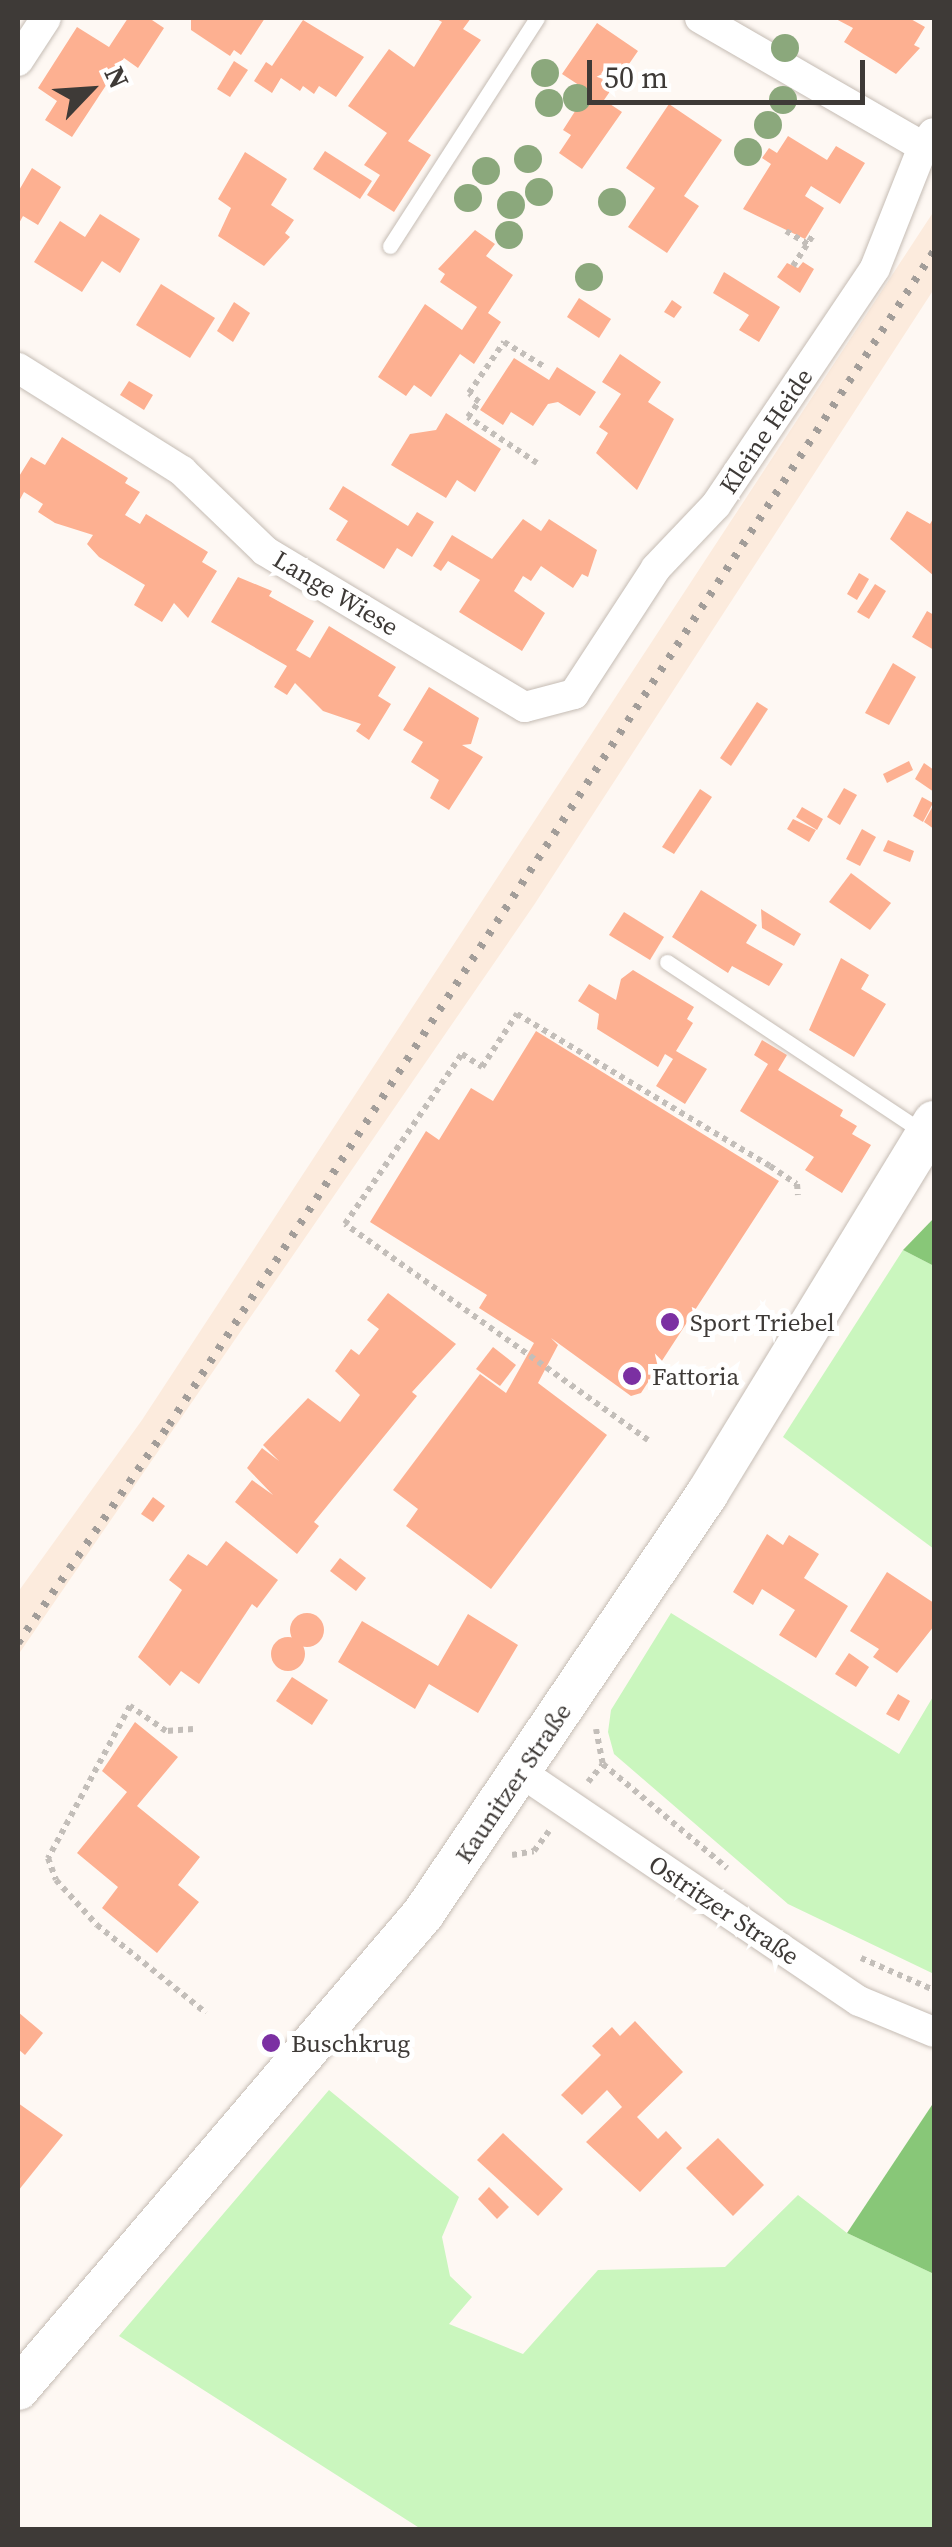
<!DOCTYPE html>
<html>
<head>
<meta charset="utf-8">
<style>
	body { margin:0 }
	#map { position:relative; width:952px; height:2547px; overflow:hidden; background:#fef8f3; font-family:"Source Serif 4",serif }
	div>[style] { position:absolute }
	.built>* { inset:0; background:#fcebdd }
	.green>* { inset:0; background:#caf6be }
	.forest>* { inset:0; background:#88c778 }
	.building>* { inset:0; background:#fdb091 }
	.round { border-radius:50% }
	.path>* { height:6px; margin-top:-3px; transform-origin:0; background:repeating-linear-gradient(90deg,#c3beb9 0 5px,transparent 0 10px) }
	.roads { filter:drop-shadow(0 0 2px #c5bcb4) drop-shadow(0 0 2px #c5bcb4) }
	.lane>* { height:15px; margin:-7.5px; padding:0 7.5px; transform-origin:7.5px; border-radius:7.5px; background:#fff }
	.street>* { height:30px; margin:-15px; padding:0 15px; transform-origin:15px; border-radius:15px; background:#fff }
	.secondary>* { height:42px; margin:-21px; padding:0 21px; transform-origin:21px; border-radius:21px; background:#fff }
	.rail>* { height:8px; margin-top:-4px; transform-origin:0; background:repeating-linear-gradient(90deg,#a29d99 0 5px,transparent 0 15px) }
	.trees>* { width:28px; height:28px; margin:-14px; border-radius:50%; background:#8ba87c }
	.dots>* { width:28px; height:28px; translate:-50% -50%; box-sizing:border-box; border:5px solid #fff; border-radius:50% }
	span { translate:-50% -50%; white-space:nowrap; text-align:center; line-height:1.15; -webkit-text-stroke:10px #fff; paint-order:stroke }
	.street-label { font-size:25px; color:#3e3a37 }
	.poi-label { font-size:25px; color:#3e3a37 }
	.left { translate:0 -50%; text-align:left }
	.frame { position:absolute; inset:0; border:20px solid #3e3a37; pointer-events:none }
	.north { position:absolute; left:40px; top:40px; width:100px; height:100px; -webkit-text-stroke:8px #fff; paint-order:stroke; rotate:65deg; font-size:28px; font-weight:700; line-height:40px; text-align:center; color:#3e3a37 }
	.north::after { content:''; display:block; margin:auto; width:35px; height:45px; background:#3e3a37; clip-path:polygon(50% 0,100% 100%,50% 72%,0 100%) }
	.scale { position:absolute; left:587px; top:60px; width:278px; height:45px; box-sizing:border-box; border:5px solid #3e3a37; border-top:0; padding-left:12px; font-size:30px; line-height:35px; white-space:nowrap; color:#3e3a37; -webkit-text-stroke:8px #fff; paint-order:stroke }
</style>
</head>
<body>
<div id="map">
	<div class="built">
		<i style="clip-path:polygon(934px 211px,934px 289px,534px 905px,18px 1655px,18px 1592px,142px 1420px)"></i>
	</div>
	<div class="green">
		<i style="clip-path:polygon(903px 1250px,934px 1266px,934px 1549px,783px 1437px)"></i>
		<i style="clip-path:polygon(671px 1613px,899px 1754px,934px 1695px,934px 1974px,788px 1904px,614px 1754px,608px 1732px,611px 1710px)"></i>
		<i style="clip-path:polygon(329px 2090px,459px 2197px,442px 2237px,450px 2276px,472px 2297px,449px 2324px,523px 2354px,598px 2270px,725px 2267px,798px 2195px,847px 2233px,934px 2274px,934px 2529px,421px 2529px,119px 2336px)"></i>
	</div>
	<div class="forest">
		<i style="clip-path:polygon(934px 1218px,934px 1266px,903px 1250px)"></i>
		<i style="clip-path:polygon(934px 2102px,934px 2274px,847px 2233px)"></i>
	</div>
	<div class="building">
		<i style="clip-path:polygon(128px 18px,149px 18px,164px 28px,138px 68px,124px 58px,72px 137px,45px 120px,57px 101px,38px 88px,77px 27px,109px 47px)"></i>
		<i style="clip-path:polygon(191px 18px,265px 18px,241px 55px,234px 50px,230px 56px,191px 30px)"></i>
		<i style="clip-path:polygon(435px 18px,471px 18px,463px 29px,481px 40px,408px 141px,431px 155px,394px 212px,367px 195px,380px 175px,364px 165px,387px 133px,348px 106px,389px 49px,414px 67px,442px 22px)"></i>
		<i style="clip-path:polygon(834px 18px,909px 18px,925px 27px,914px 45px,920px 48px,896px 74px,844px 42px,853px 28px)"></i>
		<i style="clip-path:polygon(303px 20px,364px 57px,336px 97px,319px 86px,314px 94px,303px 86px,300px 91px,281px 78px,272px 93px,254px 81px,266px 62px,272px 66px)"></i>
		<i style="clip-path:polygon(597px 23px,638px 51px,604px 100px,622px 112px,582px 169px,559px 153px,571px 135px,563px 130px,588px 91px,562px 74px)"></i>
		<i style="clip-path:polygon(234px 61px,248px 70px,230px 97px,217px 89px)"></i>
		<i style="clip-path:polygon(669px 104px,722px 140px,684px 196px,699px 206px,667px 253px,628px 227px,655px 188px,626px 168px)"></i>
		<i style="clip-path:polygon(788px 136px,827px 160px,836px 146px,865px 163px,840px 204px,811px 186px,805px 196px,824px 208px,805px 239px,743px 209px,771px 164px,762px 158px,769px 148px,777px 153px)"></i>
		<i style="clip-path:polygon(325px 151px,372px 181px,360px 199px,313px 169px)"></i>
		<i style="clip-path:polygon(245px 152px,287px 179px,271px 205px,294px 220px,285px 233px,290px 237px,264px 266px,218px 236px,231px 208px,218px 199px)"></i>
		<i style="clip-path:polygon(32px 168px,61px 187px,38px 225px,23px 216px,18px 225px,18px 192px)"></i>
		<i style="clip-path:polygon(100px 214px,140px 239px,120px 273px,102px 261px,82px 292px,34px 262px,60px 221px,85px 237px)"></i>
		<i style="clip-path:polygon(475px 230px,495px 244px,486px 256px,513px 275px,488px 313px,501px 322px,474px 364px,460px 354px,431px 397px,414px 385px,406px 396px,378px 377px,425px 304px,462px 330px,477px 307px,440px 282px,445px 274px,438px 269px)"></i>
		<i style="clip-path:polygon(803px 262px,814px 269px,800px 293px,777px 277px,787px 263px,798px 268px)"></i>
		<i style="clip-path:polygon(724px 272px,780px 307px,759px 342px,739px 330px,749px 315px,713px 293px)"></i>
		<i style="clip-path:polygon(161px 284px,215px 318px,190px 358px,136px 325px)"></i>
		<i style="clip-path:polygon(579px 298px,611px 319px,599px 338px,567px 317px)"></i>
		<i style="clip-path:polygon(672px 300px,682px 307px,674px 318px,664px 312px)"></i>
		<i style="clip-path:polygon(234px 302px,250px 313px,233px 342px,217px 331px)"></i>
		<i style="clip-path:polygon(620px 354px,661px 382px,648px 402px,674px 419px,637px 490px,596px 453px,608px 433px,599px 427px,621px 394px,602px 382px)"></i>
		<i style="clip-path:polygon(514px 358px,549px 380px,557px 367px,596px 392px,580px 416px,558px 402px,548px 404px,533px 426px,511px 412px,503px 425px,480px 410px)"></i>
		<i style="clip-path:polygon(129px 381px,153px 395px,144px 410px,120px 395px)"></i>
		<i style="clip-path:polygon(446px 413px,501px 449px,475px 492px,457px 480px,446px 498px,391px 465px,410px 434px,436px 430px)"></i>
		<i style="clip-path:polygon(62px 437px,128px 478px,125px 483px,140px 492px,125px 515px,140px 524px,146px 514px,208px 552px,202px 562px,217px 571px,188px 618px,174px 603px,162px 622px,134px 605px,145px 585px,99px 557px,87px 544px,93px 535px,55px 523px,38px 512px,43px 504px,24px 492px,18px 503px,18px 478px,31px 457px,45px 465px)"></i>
		<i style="clip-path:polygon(343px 486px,408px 526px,417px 512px,434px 522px,412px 557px,397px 548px,384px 569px,336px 540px,348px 521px,329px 509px)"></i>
		<i style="clip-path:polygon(907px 511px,930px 524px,934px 517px,934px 576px,890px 539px)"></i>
		<i style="clip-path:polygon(523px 519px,541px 531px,549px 519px,597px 550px,588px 577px,582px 574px,573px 588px,541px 566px,531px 581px,523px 576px,514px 591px,545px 613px,522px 651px,459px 612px,480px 580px,448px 561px,441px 571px,433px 566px,452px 535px,492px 559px)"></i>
		<i style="clip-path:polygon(859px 573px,869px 579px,857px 600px,847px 594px)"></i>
		<i style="clip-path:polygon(238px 577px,272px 591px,269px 596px,314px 621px,296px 650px,310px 658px,329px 626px,396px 667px,378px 696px,391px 704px,369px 740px,356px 731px,361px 724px,323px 711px,295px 683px,287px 695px,274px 687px,287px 666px,211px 622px)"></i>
		<i style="clip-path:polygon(875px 584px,886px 591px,869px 619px,857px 612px)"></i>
		<i style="clip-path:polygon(927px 611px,934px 615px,934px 650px,912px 637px)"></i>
		<i style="clip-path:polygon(893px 663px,916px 677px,889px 725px,865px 713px)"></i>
		<i style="clip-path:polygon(429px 687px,479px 718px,471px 744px,462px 745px,483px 757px,449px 810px,430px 798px,439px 780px,411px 762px,423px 742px,403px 730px)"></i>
		<i style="clip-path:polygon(757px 702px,768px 709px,731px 766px,720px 758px)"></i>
		<i style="clip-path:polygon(909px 761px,913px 770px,887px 783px,883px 774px)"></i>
		<i style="clip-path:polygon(924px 763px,934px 770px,934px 792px,915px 779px)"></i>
		<i style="clip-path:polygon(844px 788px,857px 795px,840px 825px,827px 817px)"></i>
		<i style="clip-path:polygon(700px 789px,712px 797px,674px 854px,662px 847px)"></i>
		<i style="clip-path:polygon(922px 797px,933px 803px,923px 822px,913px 816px)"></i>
		<i style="clip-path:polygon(934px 804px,934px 829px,924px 822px)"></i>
		<i style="clip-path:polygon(802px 807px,823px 819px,817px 830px,796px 817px)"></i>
		<i style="clip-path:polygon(793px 819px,816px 830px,809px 842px,787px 829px)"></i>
		<i style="clip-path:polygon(862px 829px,876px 837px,860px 866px,846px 859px)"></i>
		<i style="clip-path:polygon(888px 840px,914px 851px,910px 862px,883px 851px)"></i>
		<i style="clip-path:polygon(851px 873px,891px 903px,870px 930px,829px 902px)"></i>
		<i style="clip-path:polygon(701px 890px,757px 925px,746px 943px,783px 964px,769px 986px,732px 966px,728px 973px,672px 937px)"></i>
		<i style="clip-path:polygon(761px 909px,801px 934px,794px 946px,762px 928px)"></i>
		<i style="clip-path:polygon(624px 912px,664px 937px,650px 960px,609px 935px)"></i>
		<i style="clip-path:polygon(841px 958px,869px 975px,861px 989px,886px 1004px,854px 1057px,809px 1030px)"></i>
		<i style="clip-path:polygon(633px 970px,694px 1007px,687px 1019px,693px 1023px,676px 1051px,707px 1069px,685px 1104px,656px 1086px,673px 1059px,665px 1054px,658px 1067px,597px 1029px,599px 1014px,578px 1001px,589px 984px,616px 1000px,621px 979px)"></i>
		<i style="clip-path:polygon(536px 1031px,779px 1181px,641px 1393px,631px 1396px,551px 1338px,558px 1345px,538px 1383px,607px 1435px,491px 1589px,406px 1526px,418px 1509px,393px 1490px,480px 1374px,506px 1393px,534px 1343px,479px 1308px,487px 1295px,370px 1222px,426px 1131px,439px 1140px,471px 1088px,493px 1101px)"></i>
		<i style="clip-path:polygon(762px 1040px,787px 1055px,778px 1070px,843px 1110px,840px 1116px,857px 1126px,852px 1134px,871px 1145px,842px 1193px,805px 1170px,814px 1157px,740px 1111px,768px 1064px,754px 1055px)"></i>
		<i style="clip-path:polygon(388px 1293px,456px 1344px,412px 1392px,417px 1396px,314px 1522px,319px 1526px,297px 1554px,235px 1502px,252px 1480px,273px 1495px,247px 1468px,262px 1448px,279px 1461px,263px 1445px,308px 1398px,340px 1422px,360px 1395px,335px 1371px,351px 1349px,359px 1355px,379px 1329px,367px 1320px)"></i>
		<i style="clip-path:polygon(493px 1347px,516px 1365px,500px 1386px,476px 1369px)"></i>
		<i style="clip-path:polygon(153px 1497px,165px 1506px,153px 1522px,141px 1514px)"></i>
		<i style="clip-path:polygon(767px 1534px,783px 1545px,789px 1535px,819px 1554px,804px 1578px,848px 1606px,816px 1658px,779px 1635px,795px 1610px,762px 1589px,753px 1605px,733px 1592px)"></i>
		<i style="clip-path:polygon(226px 1541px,278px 1580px,257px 1608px,252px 1604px,199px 1684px,181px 1671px,170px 1686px,138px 1657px,182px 1590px,169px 1580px,188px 1554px,207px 1566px)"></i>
		<i style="clip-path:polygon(340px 1558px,366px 1578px,356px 1591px,330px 1571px)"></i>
		<i style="clip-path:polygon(887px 1572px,934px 1603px,934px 1626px,897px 1673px,873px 1657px,879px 1649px,850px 1631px)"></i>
		<i class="round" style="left:290px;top:1613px;width:34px;height:34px"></i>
		<i style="clip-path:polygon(468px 1614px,518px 1645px,478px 1713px,429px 1684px,415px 1709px,338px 1662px,362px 1621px,438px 1666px)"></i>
		<i class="round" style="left:271px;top:1637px;width:34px;height:34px"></i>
		<i style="clip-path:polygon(849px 1653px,869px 1667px,856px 1687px,835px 1674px)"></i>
		<i style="clip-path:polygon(292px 1677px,328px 1700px,312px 1725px,276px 1701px)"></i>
		<i style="clip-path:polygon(898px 1694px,910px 1701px,899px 1721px,886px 1714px)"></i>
		<i style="clip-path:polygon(135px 1722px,178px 1757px,137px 1806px,200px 1857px,178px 1885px,199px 1902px,157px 1953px,102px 1908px,118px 1887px,77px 1853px,127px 1792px,102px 1771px)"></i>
		<i style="clip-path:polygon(18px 2012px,43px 2033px,25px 2055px,18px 2049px)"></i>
		<i style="clip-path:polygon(635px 2021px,683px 2072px,637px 2117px,658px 2139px,666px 2131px,682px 2148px,640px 2192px,586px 2142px,622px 2107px,607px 2090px,582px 2115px,561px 2095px,601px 2055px,592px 2046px,612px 2027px,620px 2036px)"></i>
		<i style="clip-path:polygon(18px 2103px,63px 2135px,18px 2191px)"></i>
		<i style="clip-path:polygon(503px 2133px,563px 2189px,538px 2216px,477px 2160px)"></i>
		<i style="clip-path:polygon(718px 2138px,764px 2185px,733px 2216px,686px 2168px)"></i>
		<i style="clip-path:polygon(489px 2187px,509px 2207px,497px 2219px,478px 2199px)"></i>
	</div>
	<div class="path">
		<i style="left:786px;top:231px;width:26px;rotate:31deg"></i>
		<i style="left:793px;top:266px;width:38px;rotate:-57deg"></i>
		<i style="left:537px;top:463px;width:83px;rotate:-146.3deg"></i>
		<i style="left:468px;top:417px;width:19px;rotate:-54deg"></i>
		<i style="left:479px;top:402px;width:13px;rotate:-138deg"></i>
		<i style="left:469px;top:393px;width:62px;rotate:-55.5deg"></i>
		<i style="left:504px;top:342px;width:48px;rotate:31.4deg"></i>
		<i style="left:648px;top:1440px;width:372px;rotate:-144.5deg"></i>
		<i style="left:345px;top:1224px;width:206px;rotate:-55.5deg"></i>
		<i style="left:462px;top:1054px;width:24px;rotate:33deg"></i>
		<i style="left:482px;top:1067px;width:64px;rotate:-56.6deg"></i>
		<i style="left:517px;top:1014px;width:295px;rotate:31deg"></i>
		<i style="left:770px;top:1166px;width:32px;rotate:34deg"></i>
		<i style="left:797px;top:1184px;width:11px;rotate:85deg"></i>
		<i style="left:193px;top:1729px;width:27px;rotate:176deg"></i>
		<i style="left:166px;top:1731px;width:44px;rotate:-145.2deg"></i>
		<i style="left:130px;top:1706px;width:173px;rotate:118.3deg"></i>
		<i style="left:48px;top:1858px;width:23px;rotate:70deg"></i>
		<i style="left:56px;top:1880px;width:61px;rotate:47.7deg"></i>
		<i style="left:97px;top:1925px;width:140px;rotate:38.9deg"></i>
		<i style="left:596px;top:1729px;width:36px;rotate:79deg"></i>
		<i style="left:603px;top:1764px;width:162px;rotate:40deg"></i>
		<i style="left:588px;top:1782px;width:23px;rotate:-50deg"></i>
		<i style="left:512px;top:1855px;width:22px;rotate:-10deg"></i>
		<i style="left:534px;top:1851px;width:25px;rotate:-53deg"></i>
		<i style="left:861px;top:1958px;width:80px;rotate:23.7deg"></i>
	</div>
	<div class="roads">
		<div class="lane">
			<i style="left:390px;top:246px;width:271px;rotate:-57.2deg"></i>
			<i style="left:667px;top:962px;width:307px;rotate:33.6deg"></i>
		</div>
		<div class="street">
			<i style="left:700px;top:18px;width:258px;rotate:30deg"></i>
			<i style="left:923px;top:147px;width:17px;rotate:-54deg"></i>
			<i style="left:18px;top:61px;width:51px;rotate:-56.9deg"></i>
			<i style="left:18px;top:368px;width:194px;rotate:32.1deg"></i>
			<i style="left:182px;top:471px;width:115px;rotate:43.9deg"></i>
			<i style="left:265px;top:551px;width:303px;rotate:31deg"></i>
			<i style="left:525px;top:707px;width:51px;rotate:-14.9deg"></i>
			<i style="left:574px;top:694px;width:150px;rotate:-56.9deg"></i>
			<i style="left:656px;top:568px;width:87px;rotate:-46.4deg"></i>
			<i style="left:716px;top:505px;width:285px;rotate:-56.1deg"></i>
			<i style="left:875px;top:268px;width:130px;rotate:-68.4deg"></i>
			<i style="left:522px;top:1773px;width:407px;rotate:34.1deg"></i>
			<i style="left:859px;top:2001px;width:81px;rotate:22.5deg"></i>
		</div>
		<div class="secondary">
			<i style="left:18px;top:2389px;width:624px;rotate:-49.55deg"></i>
			<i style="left:423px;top:1914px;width:507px;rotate:-55.93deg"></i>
			<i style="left:707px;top:1494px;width:436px;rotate:-58.6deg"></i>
		</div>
	</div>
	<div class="rail">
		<i style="left:18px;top:1643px;width:265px;rotate:-55.3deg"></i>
		<i style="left:169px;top:1425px;width:1401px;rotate:-56.91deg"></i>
	</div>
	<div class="trees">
		<i style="left:785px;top:48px"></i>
		<i style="left:545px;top:73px"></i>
		<i style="left:577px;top:98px"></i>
		<i style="left:783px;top:100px"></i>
		<i style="left:549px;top:103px"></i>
		<i style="left:768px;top:125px"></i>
		<i style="left:748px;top:152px"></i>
		<i style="left:528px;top:159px"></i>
		<i style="left:486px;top:171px"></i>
		<i style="left:539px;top:192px"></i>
		<i style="left:468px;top:198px"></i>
		<i style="left:612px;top:202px"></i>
		<i style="left:511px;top:205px"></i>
		<i style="left:509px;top:235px"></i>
		<i style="left:589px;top:277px"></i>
	</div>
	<div class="dots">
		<i style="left:670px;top:1322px;background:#7b30a2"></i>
		<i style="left:632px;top:1376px;background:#7b30a2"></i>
		<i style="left:271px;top:2043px;background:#7b30a2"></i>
	</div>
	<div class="street-label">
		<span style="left:766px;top:431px;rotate:-56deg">Kleine Heide</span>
		<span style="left:336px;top:593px;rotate:31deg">Lange Wiese</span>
		<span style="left:513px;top:1783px;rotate:-56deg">Kaunitzer Straße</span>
		<span style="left:724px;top:1910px;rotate:34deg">Ostritzer Straße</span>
	</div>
	<div class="poi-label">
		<span class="left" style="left:690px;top:1322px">Sport Triebel</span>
		<span class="left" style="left:652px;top:1376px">Fattoria</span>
		<span class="left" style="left:291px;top:2043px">Buschkrug</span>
	</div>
	<div class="frame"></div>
	<div class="north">N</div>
	<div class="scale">50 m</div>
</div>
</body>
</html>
